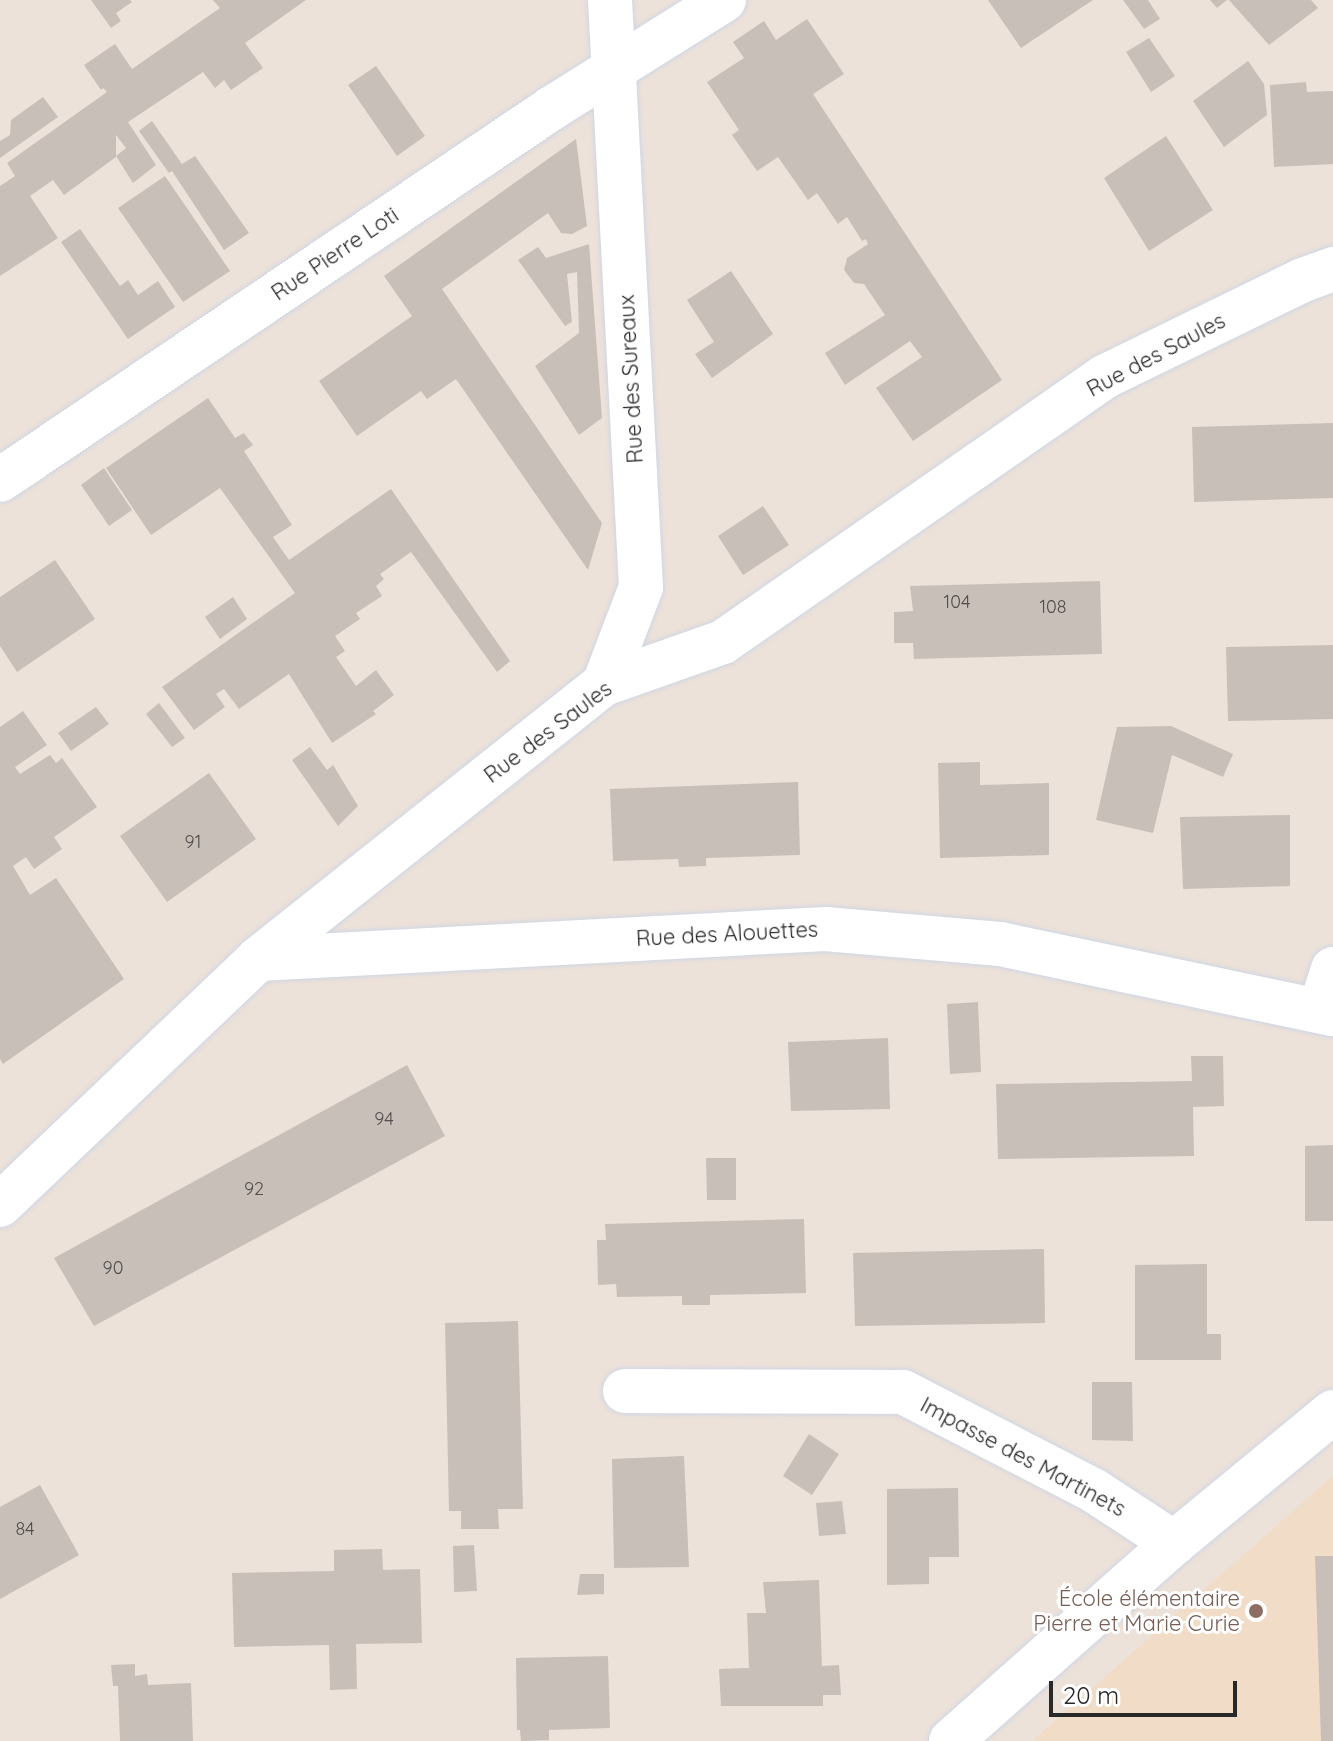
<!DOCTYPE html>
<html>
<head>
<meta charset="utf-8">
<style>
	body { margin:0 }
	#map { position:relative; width:1333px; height:1741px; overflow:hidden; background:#ede2d9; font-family:Quicksand,sans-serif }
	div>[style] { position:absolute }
	.education>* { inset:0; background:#f1ddc7 }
	.building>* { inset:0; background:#c8bfb9 }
	.roads { filter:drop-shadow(0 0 2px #cfd6e4) drop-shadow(0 0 2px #cfd6e4) }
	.minor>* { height:44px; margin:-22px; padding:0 22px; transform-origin:22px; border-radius:22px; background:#fff }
	.dots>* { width:22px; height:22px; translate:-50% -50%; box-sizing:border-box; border:4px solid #fff; border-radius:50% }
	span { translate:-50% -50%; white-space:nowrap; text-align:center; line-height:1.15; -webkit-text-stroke:6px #fff; paint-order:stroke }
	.number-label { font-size:18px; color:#514e4d }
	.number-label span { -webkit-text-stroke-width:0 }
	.street-label { font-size:22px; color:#292929 }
	.education-label { font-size:22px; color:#785e54 }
	.right { translate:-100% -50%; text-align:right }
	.scale { position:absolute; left:1049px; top:1681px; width:188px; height:36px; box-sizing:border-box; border:4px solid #292929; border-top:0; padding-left:10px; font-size:24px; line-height:28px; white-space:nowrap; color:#292929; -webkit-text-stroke:6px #fff; paint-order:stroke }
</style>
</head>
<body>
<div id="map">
	<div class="education">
		<i style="clip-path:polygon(1333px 1476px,1333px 1741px,1032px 1741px,1328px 1480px)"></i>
	</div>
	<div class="building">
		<i style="clip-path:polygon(91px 0,130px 0,132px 2px,116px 13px,121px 21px,111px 28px)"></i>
		<i style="clip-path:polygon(213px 0,306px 0,245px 43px,263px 68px,231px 90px,224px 80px,215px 88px,203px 72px,128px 122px,156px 165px,133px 183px,116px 156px,126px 148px,116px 135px,116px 157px,64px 195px,53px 180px,30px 196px,58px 238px,0 276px,0 186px,15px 176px,7px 163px,107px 92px,103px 88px,101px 90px,84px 65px,115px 44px,132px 69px,220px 8px)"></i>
		<i style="clip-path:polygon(988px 0,1093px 0,1021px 48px)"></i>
		<i style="clip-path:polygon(1123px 0,1148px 0,1160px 19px,1144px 29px)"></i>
		<i style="clip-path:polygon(1210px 0,1227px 0,1217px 8px)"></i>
		<i style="clip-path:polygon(1229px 0,1311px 0,1318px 8px,1269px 45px)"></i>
		<i style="clip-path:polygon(807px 19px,844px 74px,813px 94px,1002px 380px,913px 441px,876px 388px,922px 357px,910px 341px,845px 385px,825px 353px,885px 315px,864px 284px,854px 283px,844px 270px,847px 258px,868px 244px,866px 239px,862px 241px,847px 217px,838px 224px,817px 193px,808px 200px,778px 157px,757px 171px,732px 135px,739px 130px,707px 82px,744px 58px,733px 42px,764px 21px,776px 40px)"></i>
		<i style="clip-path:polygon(1149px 38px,1175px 76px,1151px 92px,1126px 52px)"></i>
		<i style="clip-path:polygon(1248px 61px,1264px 84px,1267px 115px,1224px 147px,1193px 101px)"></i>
		<i style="clip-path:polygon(376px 66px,425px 136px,397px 156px,348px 85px)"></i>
		<i style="clip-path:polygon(1306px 82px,1307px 92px,1333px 91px,1333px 164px,1274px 167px,1270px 85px)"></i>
		<i style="clip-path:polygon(43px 97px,58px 117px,0 158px,0 141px,10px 135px,11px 120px)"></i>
		<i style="clip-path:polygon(152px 121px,182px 164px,195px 156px,249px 233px,224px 250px,172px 171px,169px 173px,139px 131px)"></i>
		<i style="clip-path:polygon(1166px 136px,1213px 210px,1149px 251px,1104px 178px)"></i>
		<i style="clip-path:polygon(576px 139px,587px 226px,572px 234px,561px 233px,548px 213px,442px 289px,602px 523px,588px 570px,456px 379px,427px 399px,421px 391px,357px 436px,319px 381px,412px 316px,384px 276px)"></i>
		<i style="clip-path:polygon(165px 176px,230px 271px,183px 302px,118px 208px)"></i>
		<i style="clip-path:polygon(80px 229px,120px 286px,128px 280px,138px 295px,158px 281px,175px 307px,128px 339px,61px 242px)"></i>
		<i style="clip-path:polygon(589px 244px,602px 418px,579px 435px,535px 366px,579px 333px,577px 272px,567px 274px,572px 322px,565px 326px,518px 260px,538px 247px,546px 258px)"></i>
		<i style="clip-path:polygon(731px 271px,773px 334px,712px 378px,695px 354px,714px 342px,687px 300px)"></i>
		<i style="clip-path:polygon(208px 398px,235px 438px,244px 433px,253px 445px,244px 451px,292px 525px,273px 537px,289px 560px,391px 489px,510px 661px,497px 672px,411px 552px,380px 574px,384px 579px,376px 586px,382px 596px,356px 613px,360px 619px,335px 636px,345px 651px,336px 657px,356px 686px,376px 670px,394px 695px,373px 711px,376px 714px,332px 743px,289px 674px,239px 709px,224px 689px,216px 694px,225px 707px,194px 730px,162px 687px,295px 593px,220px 488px,151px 535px,106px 468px)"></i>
		<i style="clip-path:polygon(1333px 423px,1333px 498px,1194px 502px,1192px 427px)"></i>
		<i style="clip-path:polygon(104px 468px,132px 510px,109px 526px,81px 485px)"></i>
		<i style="clip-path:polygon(763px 506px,789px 545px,743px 575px,718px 536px)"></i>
		<i style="clip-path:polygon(55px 560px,95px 619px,17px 672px,0 646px,0 597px)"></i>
		<i style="clip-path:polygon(1100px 581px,1102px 654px,914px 659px,913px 643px,894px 643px,894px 612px,913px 611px,910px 586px)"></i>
		<i style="clip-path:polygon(233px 597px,247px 619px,220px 639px,205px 617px)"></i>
		<i style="clip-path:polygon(1333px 645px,1333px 719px,1228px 721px,1226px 647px)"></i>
		<i style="clip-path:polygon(159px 703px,185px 738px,172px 747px,146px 714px)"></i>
		<i style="clip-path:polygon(96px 707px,109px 724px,71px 751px,58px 733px)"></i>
		<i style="clip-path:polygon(23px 711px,47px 745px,15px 767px,20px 774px,50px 755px,56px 763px,62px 758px,97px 807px,54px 837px,62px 849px,34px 869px,26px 857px,13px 866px,30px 895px,56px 878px,124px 979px,3px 1064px,0 1059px,0 727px)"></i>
		<i style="clip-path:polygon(1171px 726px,1233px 754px,1223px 777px,1172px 755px,1153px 833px,1096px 820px,1117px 727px)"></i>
		<i style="clip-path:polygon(310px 747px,327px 770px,333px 765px,358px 806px,338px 826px,292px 760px)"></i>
		<i style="clip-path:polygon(980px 762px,980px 785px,1049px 783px,1049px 855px,940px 858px,938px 763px)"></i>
		<i style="clip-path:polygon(209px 773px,256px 839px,167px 902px,120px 836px)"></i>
		<i style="clip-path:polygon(798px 782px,800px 855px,706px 858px,706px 866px,679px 867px,678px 859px,613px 861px,610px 789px)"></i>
		<i style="clip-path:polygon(1290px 815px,1290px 886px,1183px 889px,1180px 817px)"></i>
		<i style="clip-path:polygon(978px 1002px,981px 1072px,950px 1074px,947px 1004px)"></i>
		<i style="clip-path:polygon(888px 1038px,890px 1109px,791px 1111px,788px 1042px)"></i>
		<i style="clip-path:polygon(1191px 1056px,1223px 1056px,1224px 1106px,1193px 1107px,1194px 1156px,998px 1159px,996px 1084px,1192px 1081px)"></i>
		<i style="clip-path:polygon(407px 1065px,445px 1136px,94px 1326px,54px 1258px)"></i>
		<i style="clip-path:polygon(1333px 1145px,1333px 1221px,1305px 1221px,1305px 1146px)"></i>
		<i style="clip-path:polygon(706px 1158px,736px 1158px,736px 1200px,707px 1200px)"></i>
		<i style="clip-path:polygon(804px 1219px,806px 1293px,710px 1295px,710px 1305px,682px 1305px,682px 1296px,617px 1297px,616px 1284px,598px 1285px,597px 1240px,606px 1240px,605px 1224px)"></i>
		<i style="clip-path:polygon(1044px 1249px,1045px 1323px,855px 1326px,853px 1253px)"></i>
		<i style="clip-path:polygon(1207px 1264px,1207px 1334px,1221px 1334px,1221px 1360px,1135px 1360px,1135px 1265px)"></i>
		<i style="clip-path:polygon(518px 1321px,523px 1509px,498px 1509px,499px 1529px,461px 1529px,461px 1511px,449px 1511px,445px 1323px)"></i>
		<i style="clip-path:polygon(1092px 1382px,1132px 1382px,1133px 1441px,1092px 1440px)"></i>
		<i style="clip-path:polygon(809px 1434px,839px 1454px,812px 1495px,783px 1476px)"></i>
		<i style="clip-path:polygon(684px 1456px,689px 1567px,614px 1568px,612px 1459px)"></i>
		<i style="clip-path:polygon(40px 1485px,79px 1555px,0 1599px,0 1507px)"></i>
		<i style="clip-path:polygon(958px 1488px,959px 1557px,929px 1557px,929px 1584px,887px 1585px,887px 1489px)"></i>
		<i style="clip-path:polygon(842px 1501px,846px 1534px,819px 1536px,816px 1503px)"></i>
		<i style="clip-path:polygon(474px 1545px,477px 1591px,454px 1592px,453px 1546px)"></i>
		<i style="clip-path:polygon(382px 1549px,383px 1570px,420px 1569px,422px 1643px,356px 1644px,357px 1689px,330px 1690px,329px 1645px,234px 1647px,232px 1573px,334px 1571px,334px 1550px)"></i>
		<i style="clip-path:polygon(1315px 1556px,1333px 1556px,1333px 1741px,1321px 1741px)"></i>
		<i style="clip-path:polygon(580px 1574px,604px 1574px,604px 1594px,577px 1595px)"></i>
		<i style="clip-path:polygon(819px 1580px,822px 1666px,839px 1665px,841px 1695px,823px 1695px,823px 1706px,721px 1706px,719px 1669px,749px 1668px,747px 1613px,766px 1613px,763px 1582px)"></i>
		<i style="clip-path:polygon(608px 1656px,610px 1728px,549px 1730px,549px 1740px,521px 1741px,520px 1730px,517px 1730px,516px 1658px)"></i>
		<i style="clip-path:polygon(135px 1664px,135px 1676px,147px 1674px,148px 1685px,191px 1683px,193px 1741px,120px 1741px,118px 1686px,113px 1686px,111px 1665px)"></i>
	</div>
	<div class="roads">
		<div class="minor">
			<i style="left:0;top:480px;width:666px;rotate:-33.98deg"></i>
			<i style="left:552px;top:108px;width:203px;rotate:-32.1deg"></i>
			<i style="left:604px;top:684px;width:104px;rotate:-69.1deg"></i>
			<i style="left:641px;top:587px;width:588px;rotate:-93.02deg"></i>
			<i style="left:258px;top:959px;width:568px;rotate:-3.03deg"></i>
			<i style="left:825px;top:929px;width:176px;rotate:4.9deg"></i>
			<i style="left:1000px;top:944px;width:340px;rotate:11.9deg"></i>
			<i style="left:1320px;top:1010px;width:43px;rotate:-72.4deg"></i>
			<i style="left:0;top:1205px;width:356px;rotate:-43.6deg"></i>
			<i style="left:258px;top:959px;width:442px;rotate:-38.5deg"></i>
			<i style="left:604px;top:684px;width:126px;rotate:-19.4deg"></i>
			<i style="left:723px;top:642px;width:464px;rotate:-34.8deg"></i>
			<i style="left:1104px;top:377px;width:221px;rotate:-26deg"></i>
			<i style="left:1303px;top:280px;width:32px;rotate:-20deg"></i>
			<i style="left:625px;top:1391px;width:278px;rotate:0.2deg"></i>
			<i style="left:903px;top:1392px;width:214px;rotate:27.3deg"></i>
			<i style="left:1093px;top:1490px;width:97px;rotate:33.2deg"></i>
			<i style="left:951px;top:1741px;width:298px;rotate:-41.6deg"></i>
			<i style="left:1174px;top:1543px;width:206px;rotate:-39.5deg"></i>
		</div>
	</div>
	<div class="dots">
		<i style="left:1256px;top:1611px;background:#8d6e63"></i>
	</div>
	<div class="number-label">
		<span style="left:957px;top:602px">104</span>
		<span style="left:1053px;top:607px">108</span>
		<span style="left:193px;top:842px">91</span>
		<span style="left:384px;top:1119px">94</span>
		<span style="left:254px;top:1189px">92</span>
		<span style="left:113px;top:1268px">90</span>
		<span style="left:25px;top:1529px">84</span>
	</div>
	<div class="street-label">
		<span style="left:335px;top:254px;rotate:-34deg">Rue Pierre Loti</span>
		<span style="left:1156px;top:355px;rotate:-28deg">Rue des Saules</span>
		<span style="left:631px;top:379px;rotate:-93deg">Rue des Sureaux</span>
		<span style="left:548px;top:732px;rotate:-37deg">Rue des Saules</span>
		<span style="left:727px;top:934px;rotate:-3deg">Rue des Alouettes</span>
		<span style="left:1023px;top:1457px;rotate:28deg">Impasse des Martinets</span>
	</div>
	<div class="education-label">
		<span class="right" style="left:1240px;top:1611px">École élémentaire<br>Pierre et Marie Curie</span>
	</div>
	<div class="scale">20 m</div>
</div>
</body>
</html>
